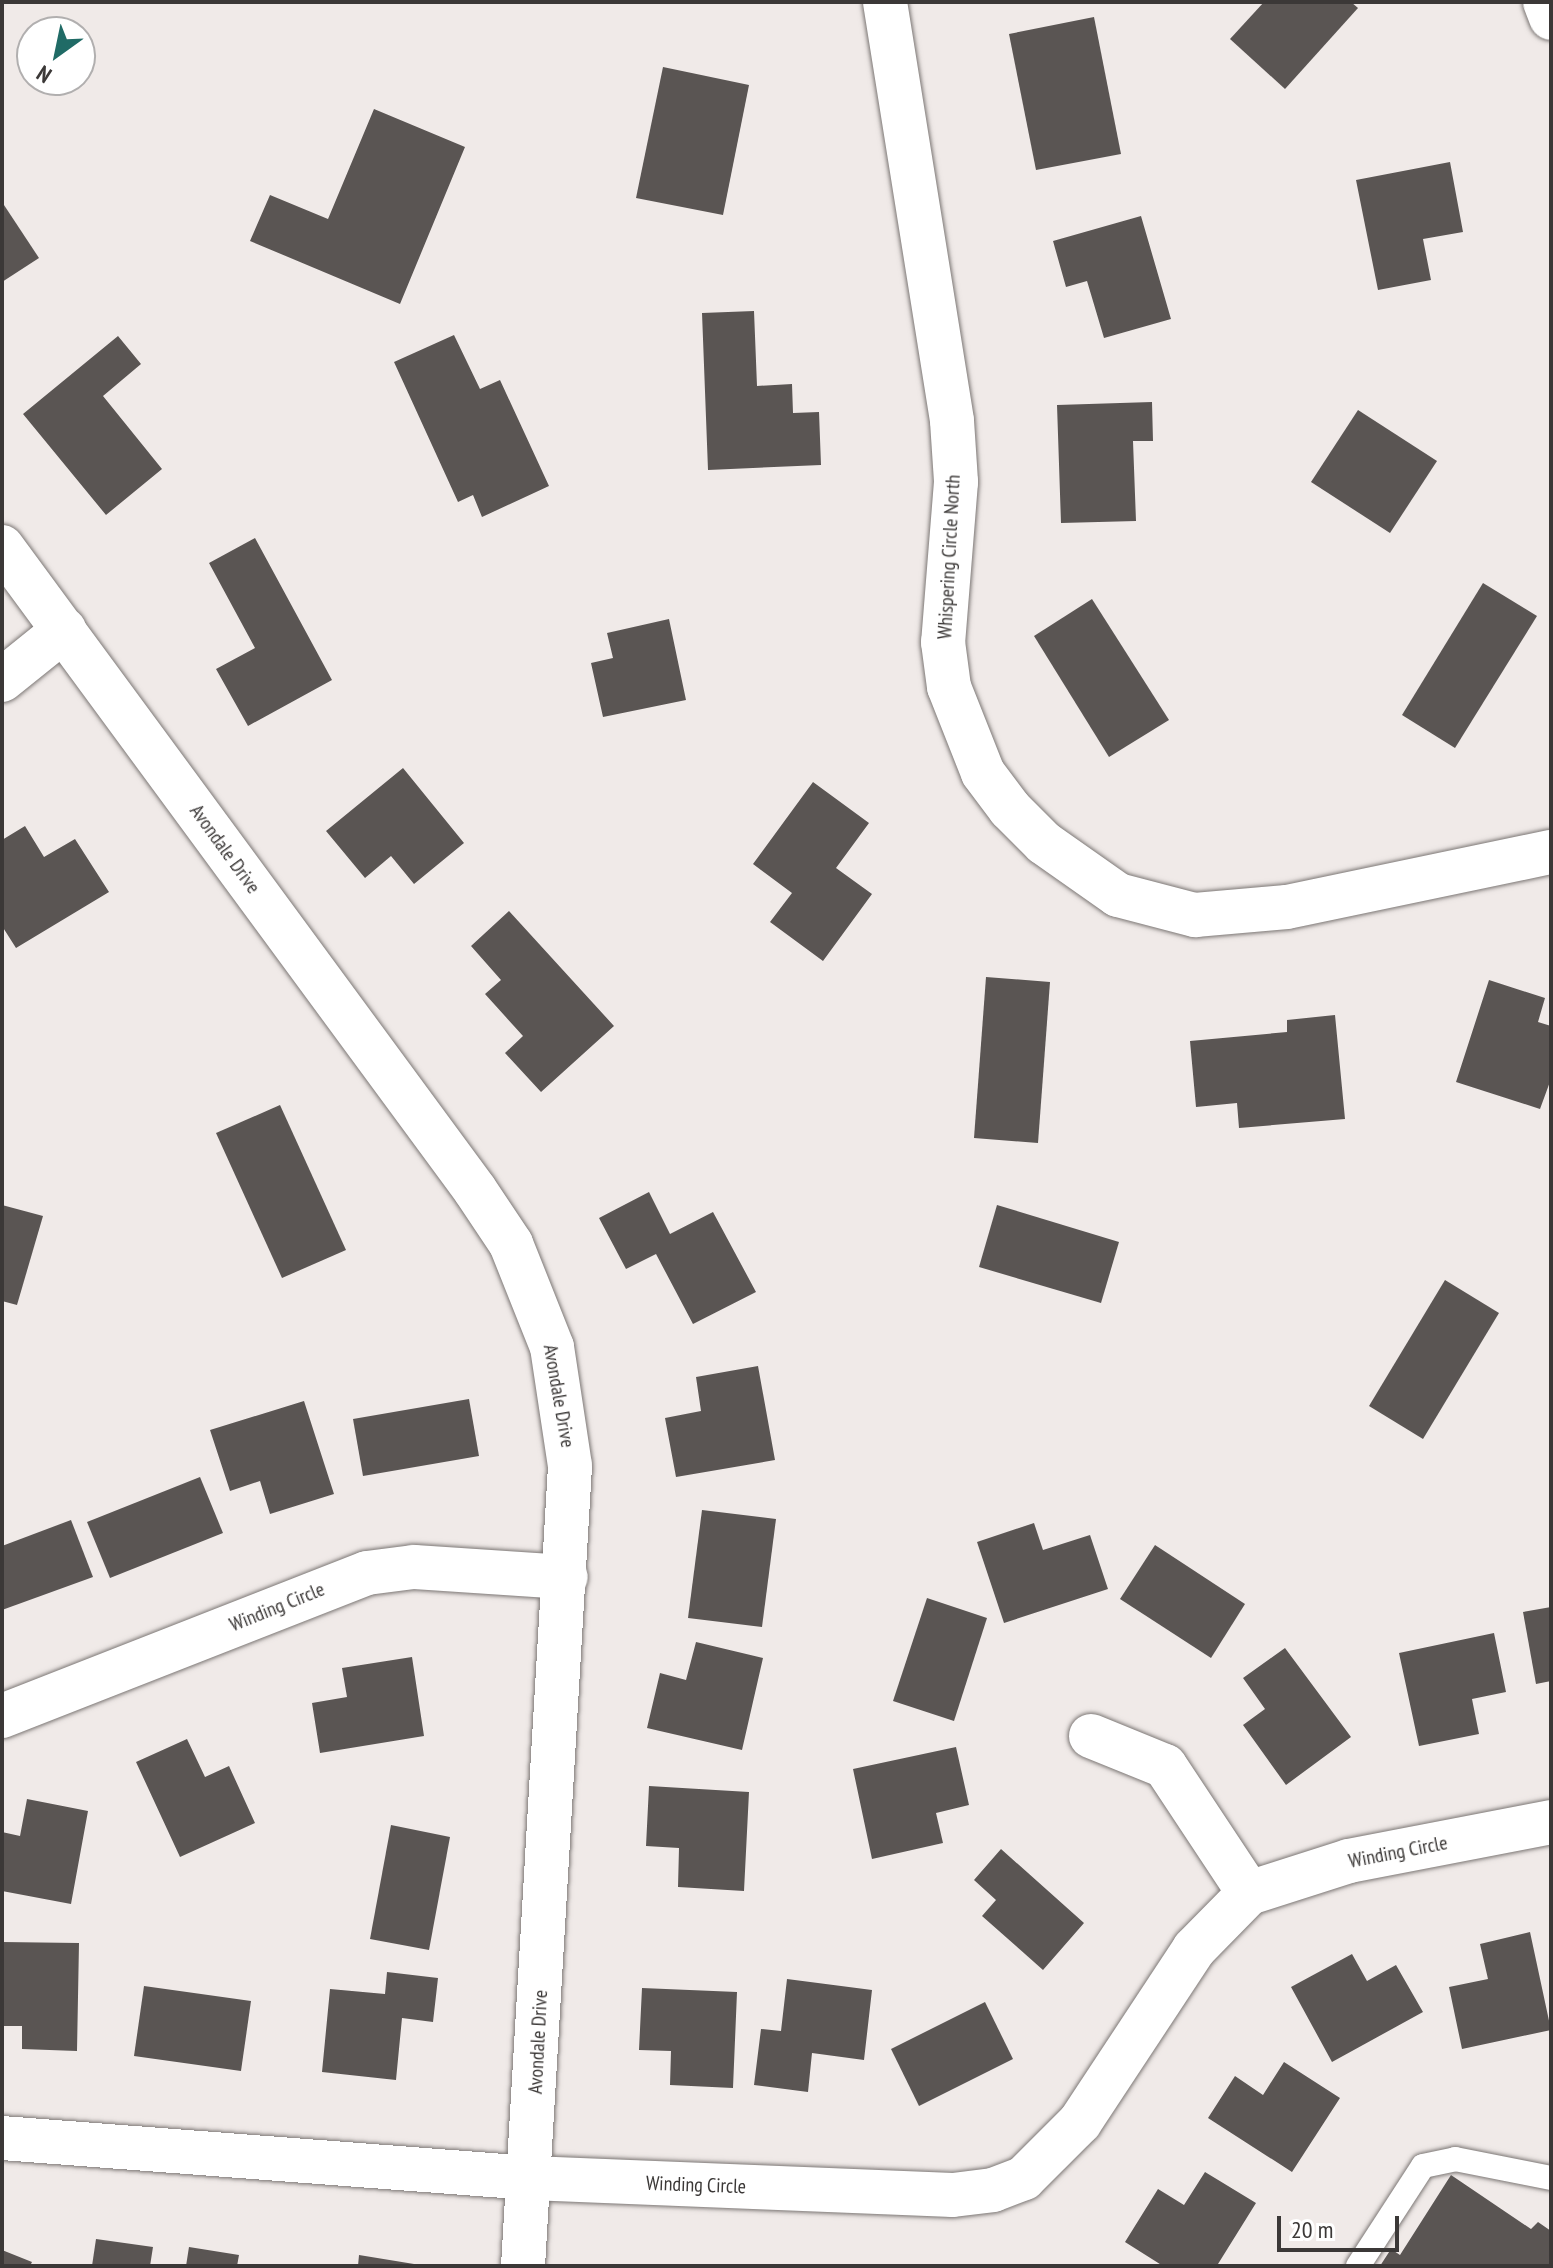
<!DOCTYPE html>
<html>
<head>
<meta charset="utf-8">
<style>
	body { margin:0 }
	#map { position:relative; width:1553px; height:2268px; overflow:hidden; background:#f0eae8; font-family:"PT Sans Narrow",sans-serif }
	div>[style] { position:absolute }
	.building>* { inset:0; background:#5a5553 }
	.roads { filter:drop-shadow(0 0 2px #7c7775) drop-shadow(0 0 2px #7c7775) }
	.lane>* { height:24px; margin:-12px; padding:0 12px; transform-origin:12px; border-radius:12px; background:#fff }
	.street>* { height:44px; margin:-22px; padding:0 22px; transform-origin:22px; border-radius:22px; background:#fff }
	span { translate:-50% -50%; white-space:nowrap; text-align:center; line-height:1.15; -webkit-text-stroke:8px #fff; paint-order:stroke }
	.street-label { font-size:20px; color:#3b3837 }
	.frame { position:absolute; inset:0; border:4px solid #3b3837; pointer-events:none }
	.north { position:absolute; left:16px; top:16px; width:80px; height:80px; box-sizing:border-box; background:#fff; border:2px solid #b1afaf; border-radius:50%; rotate:213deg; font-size:22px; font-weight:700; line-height:32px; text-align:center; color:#3b3837 }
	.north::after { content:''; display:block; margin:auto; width:28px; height:36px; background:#206b66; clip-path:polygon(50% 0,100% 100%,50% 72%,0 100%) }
	.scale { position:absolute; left:1277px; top:2216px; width:122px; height:36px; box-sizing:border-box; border:4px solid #3b3837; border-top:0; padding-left:10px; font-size:24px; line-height:28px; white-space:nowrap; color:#3b3837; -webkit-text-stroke:6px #fff; paint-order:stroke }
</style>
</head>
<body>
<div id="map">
	<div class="building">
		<i style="clip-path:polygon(1264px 2px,1351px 2px,1358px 8px,1285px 89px,1230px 39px)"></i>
		<i style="clip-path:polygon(1094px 17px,1121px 154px,1036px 170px,1009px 34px)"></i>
		<i style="clip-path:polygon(663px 67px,749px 85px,723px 215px,636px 198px)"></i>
		<i style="clip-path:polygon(374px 109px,465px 147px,400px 304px,250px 241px,270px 195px,328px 219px)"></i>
		<i style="clip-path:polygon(1450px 162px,1463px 232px,1423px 239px,1431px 280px,1378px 290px,1356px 180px)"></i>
		<i style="clip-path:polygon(2px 202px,39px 258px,2px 282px)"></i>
		<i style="clip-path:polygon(1141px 216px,1171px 319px,1104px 338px,1087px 281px,1066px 287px,1053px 241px)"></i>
		<i style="clip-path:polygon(754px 311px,757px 386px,792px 384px,793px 413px,819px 412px,821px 465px,708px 470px,702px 313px)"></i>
		<i style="clip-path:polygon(454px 335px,480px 389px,500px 380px,549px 486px,482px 517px,473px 495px,458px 502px,394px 362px)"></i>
		<i style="clip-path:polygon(118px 336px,141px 364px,103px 396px,162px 469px,106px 515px,23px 414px)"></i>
		<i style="clip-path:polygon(1152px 402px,1153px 441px,1133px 441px,1136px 521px,1061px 523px,1057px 405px)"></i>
		<i style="clip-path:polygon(1358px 410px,1437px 461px,1390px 533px,1311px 482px)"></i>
		<i style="clip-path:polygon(255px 538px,332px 680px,248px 726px,216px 669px,255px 648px,209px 563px)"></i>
		<i style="clip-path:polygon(1483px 583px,1537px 616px,1455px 748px,1402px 715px)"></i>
		<i style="clip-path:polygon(1092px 599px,1169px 720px,1109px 757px,1034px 636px)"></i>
		<i style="clip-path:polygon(669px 619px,686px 700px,603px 717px,591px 663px,613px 658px,607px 633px)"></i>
		<i style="clip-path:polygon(403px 768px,464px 843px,414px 884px,391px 856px,365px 878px,326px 831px)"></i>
		<i style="clip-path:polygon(813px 782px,869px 823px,836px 868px,872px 894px,823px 961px,770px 922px,792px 893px,753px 864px)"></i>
		<i style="clip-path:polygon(25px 826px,44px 857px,75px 839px,109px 892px,16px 948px,2px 926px,2px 840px)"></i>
		<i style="clip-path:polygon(509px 911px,614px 1026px,541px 1092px,505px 1053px,523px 1036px,485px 994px,501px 980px,471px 946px)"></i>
		<i style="clip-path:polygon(986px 977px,1050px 982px,1038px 1143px,974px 1138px)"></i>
		<i style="clip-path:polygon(1489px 980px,1545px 998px,1538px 1022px,1551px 1026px,1551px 1079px,1540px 1109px,1456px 1082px)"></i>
		<i style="clip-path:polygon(1335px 1015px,1345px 1119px,1239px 1128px,1237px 1103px,1196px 1107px,1190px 1041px,1287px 1032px,1287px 1020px)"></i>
		<i style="clip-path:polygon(280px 1105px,346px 1250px,282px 1278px,216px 1133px)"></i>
		<i style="clip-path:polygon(649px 1192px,670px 1234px,713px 1212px,756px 1292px,693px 1324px,656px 1254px,626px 1269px,599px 1218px)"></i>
		<i style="clip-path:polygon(2px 1205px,43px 1216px,17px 1305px,2px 1301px)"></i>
		<i style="clip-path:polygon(997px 1205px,1119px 1242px,1101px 1303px,979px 1267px)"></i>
		<i style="clip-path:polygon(1445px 1280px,1499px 1313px,1423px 1439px,1369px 1406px)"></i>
		<i style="clip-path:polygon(758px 1366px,775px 1460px,676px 1477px,665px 1418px,701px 1411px,696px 1377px)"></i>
		<i style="clip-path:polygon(469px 1399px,479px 1456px,363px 1476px,353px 1419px)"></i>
		<i style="clip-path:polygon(304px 1401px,334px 1494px,270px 1514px,260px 1481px,230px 1491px,210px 1430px)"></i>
		<i style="clip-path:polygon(200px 1477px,223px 1533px,110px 1578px,87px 1522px)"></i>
		<i style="clip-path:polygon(702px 1510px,776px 1519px,762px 1627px,688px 1618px)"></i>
		<i style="clip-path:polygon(71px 1520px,93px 1577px,2px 1610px,2px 1546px)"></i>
		<i style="clip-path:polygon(1034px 1523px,1043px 1550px,1090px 1535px,1108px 1589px,1004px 1623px,977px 1542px)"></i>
		<i style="clip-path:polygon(1155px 1545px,1245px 1604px,1211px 1658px,1120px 1599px)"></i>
		<i style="clip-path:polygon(927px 1598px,987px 1618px,954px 1721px,893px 1701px)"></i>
		<i style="clip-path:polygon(1551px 1607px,1551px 1681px,1536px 1684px,1523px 1612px)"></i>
		<i style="clip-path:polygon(1494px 1633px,1506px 1692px,1472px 1699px,1479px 1734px,1419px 1746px,1399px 1653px)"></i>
		<i style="clip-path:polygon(696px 1642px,763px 1658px,742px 1750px,647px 1728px,660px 1673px,686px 1680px)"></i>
		<i style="clip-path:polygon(1285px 1648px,1351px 1737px,1286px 1785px,1243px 1725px,1265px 1709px,1243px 1678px)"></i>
		<i style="clip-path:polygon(412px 1657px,424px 1736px,320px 1753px,312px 1703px,347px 1697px,342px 1668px)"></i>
		<i style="clip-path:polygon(187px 1739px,205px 1777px,229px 1766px,255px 1823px,180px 1857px,136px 1762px)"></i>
		<i style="clip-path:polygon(956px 1747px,969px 1805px,936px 1813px,943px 1843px,872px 1859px,853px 1769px)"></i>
		<i style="clip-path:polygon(649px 1786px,749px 1792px,744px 1891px,678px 1887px,679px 1848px,646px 1846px)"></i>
		<i style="clip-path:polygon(27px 1799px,88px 1811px,71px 1904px,2px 1891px,2px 1832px,20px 1836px)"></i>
		<i style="clip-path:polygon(391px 1825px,450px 1837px,429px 1950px,370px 1939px)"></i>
		<i style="clip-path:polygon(1001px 1849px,1084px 1923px,1043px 1970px,982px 1916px,996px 1900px,974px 1880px)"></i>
		<i style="clip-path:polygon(1530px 1932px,1551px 2030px,1462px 2049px,1449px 1987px,1488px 1979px,1480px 1944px)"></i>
		<i style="clip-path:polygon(2px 1942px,79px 1943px,77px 2051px,22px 2049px,22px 2026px,2px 2026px)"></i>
		<i style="clip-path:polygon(1352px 1954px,1367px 1981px,1396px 1965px,1423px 2012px,1332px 2062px,1291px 1987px)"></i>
		<i style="clip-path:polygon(387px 1972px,438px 1978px,433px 2022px,402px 2018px,396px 2080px,322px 2072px,330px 1989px,385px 1994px)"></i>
		<i style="clip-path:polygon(787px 1979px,872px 1990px,864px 2060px,812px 2053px,808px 2092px,754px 2085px,761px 2029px,781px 2031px)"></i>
		<i style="clip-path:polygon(144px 1986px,251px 2001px,241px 2071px,134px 2056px)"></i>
		<i style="clip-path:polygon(642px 1988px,737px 1992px,733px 2088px,670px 2085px,671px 2051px,639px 2050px)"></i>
		<i style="clip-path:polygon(985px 2002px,1013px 2059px,919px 2106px,891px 2049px)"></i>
		<i style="clip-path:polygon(1284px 2062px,1340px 2098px,1292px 2172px,1208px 2118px,1235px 2076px,1263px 2095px)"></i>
		<i style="clip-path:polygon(1205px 2172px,1256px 2203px,1218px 2264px,1163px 2266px,1125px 2242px,1158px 2189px,1184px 2205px)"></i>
		<i style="clip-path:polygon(1451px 2175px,1531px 2229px,1538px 2222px,1551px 2231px,1551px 2266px,1380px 2266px,1391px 2249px,1400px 2255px)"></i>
		<i style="clip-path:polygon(96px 2239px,153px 2247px,150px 2266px,92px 2266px)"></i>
		<i style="clip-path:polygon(189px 2247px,239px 2255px,237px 2266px,186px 2266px)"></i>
		<i style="clip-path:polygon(2px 2250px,32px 2262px,30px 2266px,2px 2266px)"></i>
		<i style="clip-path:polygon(359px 2255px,414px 2264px,414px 2266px,358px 2266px)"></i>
	</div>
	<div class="roads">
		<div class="lane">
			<i style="left:1358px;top:2266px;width:119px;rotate:-57deg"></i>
			<i style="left:1423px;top:2166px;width:33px;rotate:-12deg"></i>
			<i style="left:1455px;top:2159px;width:98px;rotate:11.2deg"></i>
		</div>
		<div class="street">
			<i style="left:885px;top:2px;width:424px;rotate:80.9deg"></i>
			<i style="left:952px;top:421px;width:61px;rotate:86.2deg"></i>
			<i style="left:956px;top:482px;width:161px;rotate:94.6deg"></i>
			<i style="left:943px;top:642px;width:45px;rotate:82.4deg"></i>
			<i style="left:949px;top:687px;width:92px;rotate:68.4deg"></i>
			<i style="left:983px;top:773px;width:45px;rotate:53.1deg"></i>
			<i style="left:1010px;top:809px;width:48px;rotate:45deg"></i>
			<i style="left:1044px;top:843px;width:90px;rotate:35.1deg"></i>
			<i style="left:1118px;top:895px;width:80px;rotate:14.6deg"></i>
			<i style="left:1195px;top:915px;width:92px;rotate:-5deg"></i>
			<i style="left:1287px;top:907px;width:270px;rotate:-11.8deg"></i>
			<i style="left:1545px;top:2px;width:17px;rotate:69deg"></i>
			<i style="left:2px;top:547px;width:798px;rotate:53.66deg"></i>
			<i style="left:475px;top:1190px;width:65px;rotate:56.3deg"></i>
			<i style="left:511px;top:1244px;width:111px;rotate:68.3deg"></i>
			<i style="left:552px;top:1347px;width:120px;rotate:81.4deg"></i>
			<i style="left:570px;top:1466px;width:801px;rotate:93.36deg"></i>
			<i style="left:2px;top:680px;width:80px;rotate:-38.9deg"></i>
			<i style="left:2px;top:1716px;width:392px;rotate:-21.4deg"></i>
			<i style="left:367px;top:1573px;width:47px;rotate:-7.3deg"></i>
			<i style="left:414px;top:1567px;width:152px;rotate:3.8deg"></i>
			<i style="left:1091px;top:1736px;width:80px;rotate:22.1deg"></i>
			<i style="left:1165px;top:1766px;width:152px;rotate:56.5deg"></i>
			<i style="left:2px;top:2138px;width:530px;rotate:4.33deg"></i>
			<i style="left:530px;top:2178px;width:423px;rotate:2.3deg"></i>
			<i style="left:953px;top:2195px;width:40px;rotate:-7.1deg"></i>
			<i style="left:993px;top:2190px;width:33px;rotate:-21deg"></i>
			<i style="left:1024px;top:2178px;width:79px;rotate:-45deg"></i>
			<i style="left:1080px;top:2122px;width:207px;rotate:-56.6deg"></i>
			<i style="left:1194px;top:1949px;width:78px;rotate:-45.5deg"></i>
			<i style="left:1249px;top:1893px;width:105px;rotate:-17.7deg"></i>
			<i style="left:1349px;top:1861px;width:206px;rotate:-10.9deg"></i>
		</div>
	</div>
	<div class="street-label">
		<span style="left:949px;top:557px;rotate:-87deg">Whispering Circle North</span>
		<span style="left:225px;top:849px;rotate:54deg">Avondale Drive</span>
		<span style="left:559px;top:1396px;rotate:80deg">Avondale Drive</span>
		<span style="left:277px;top:1607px;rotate:-22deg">Winding Circle</span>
		<span style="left:1398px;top:1852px;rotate:-11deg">Winding Circle</span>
		<span style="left:538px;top:2042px;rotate:-87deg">Avondale Drive</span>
		<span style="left:696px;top:2185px;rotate:2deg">Winding Circle</span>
	</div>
	<div class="frame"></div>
	<div class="north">N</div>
	<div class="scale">20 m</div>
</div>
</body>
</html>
